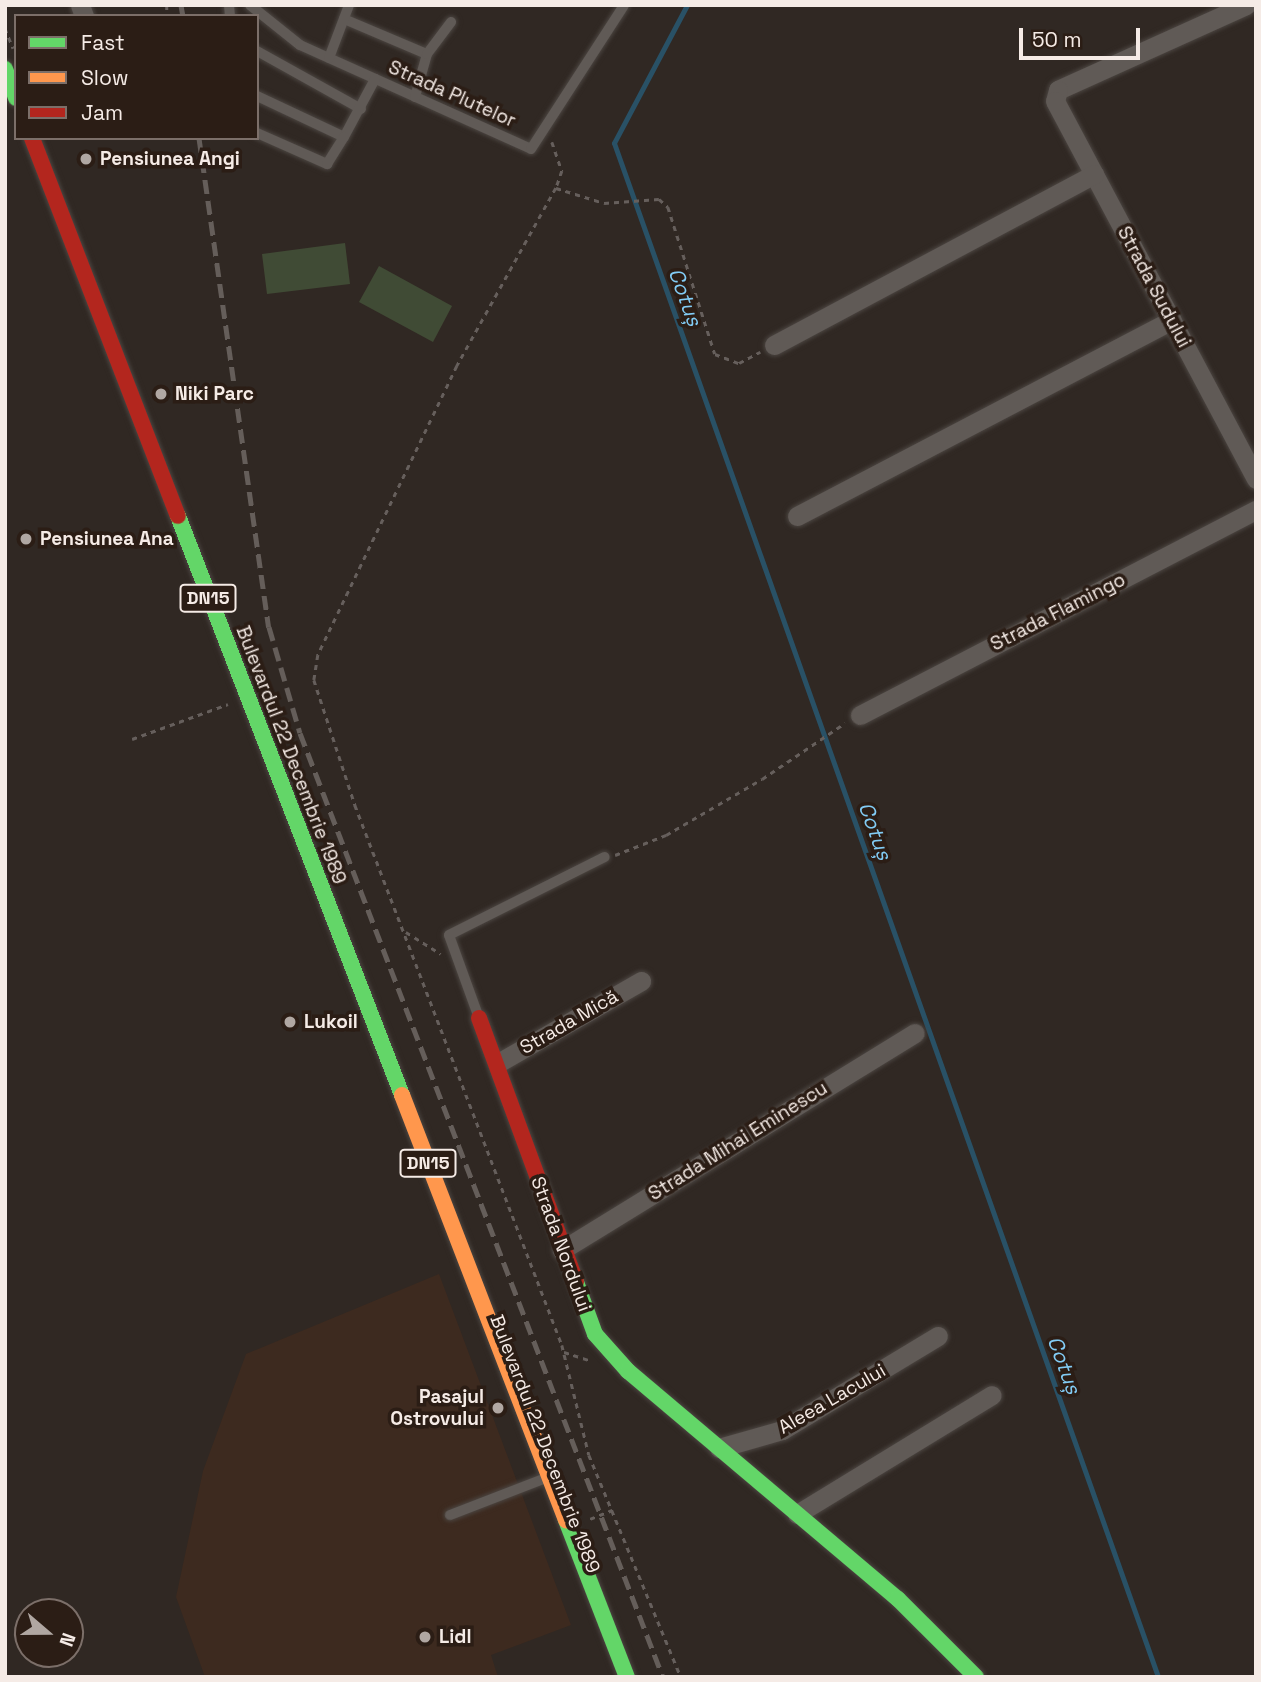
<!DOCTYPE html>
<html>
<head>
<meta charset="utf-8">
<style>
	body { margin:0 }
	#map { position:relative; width:1261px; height:1682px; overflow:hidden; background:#302823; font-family:"Space Grotesk",sans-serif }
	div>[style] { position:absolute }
	.built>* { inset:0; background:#3d2a1f }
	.green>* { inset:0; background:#404b35 }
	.stream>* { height:5px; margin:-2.5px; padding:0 2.5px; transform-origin:2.5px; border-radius:2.5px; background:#295166 }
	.path>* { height:2.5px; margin-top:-1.25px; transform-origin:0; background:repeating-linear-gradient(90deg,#665f5c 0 5px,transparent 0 10px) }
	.roads { filter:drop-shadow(0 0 2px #4b4541) drop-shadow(0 0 2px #4b4541) }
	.lane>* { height:10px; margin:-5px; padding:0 5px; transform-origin:5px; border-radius:5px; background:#605a56 }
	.street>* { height:19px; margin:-9.5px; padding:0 9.5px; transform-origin:9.5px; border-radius:9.5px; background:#605a56 }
	.fast>* { height:16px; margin:-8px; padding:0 8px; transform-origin:8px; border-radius:8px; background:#63d668 }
	.slow>* { height:16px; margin:-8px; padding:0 8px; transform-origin:8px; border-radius:8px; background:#ff974d }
	.jam>* { height:16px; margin:-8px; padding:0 8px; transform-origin:8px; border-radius:8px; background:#b3261e }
	.rail>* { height:5px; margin-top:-2.5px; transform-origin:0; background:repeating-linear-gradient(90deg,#655e5a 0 14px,transparent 0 21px) }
	.dots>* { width:19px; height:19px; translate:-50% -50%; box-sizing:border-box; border:4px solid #2b1d15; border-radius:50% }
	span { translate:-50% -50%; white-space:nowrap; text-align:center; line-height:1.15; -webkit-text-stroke:7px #2b1d15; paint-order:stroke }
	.shield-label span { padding:2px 5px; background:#2b1d15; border:2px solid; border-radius:5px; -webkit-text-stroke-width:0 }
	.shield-label { font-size:18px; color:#f5ebe6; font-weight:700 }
	.street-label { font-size:19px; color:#f5ebe6 }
	.poi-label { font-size:19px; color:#f5ebe6; font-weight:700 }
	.left { translate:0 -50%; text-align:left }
	.right { translate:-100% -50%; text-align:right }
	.water-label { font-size:21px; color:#82ccf5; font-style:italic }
	.frame { position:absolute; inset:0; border:7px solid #f5ebe6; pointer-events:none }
	.legend { position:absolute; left:14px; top:14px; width:245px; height:126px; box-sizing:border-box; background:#2b1d15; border:2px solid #7c6f69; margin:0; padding:9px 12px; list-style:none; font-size:21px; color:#f5ebe6 }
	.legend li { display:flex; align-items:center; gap:14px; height:35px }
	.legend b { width:35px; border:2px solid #7c6f69 }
	.north { position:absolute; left:14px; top:1598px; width:70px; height:70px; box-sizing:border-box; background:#2b1d15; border:2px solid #7c6f69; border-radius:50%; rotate:110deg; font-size:19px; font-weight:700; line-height:28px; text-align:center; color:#f5ebe6 }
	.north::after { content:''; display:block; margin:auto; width:24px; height:32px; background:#b0a7a2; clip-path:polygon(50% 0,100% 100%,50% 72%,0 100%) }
	.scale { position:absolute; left:1019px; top:28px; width:121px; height:32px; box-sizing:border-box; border:4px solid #f5ebe6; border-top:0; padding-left:9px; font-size:21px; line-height:24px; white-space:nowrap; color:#f5ebe6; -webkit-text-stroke:5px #2b1d15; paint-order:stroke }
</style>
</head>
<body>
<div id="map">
	<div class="built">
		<i style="clip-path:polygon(439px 1274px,571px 1625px,491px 1655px,498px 1677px,205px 1677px,176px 1597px,203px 1471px,246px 1354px)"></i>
	</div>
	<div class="green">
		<i style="clip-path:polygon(345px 243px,350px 284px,267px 294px,262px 254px)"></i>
		<i style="clip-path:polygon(379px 266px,452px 306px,433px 342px,359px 302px)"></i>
	</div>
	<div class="stream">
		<i style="left:687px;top:5px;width:156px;rotate:117.9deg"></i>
		<i style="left:614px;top:143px;width:1628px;rotate:70.47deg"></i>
	</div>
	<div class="path">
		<i style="left:167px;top:5px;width:10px;rotate:90deg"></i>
		<i style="left:5px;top:28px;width:22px;rotate:68deg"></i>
		<i style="left:552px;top:142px;width:31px;rotate:71deg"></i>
		<i style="left:562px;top:171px;width:18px;rotate:109deg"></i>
		<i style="left:556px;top:188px;width:204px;rotate:119.1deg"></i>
		<i style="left:457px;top:366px;width:321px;rotate:115.7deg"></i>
		<i style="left:318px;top:655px;width:25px;rotate:99deg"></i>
		<i style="left:314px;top:680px;width:132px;rotate:71.8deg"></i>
		<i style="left:355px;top:805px;width:578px;rotate:69.03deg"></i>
		<i style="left:562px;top:1345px;width:113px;rotate:76.2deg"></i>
		<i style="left:589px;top:1455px;width:240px;rotate:67.5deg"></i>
		<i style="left:556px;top:188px;width:50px;rotate:17.4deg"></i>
		<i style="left:604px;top:203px;width:55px;rotate:-4.2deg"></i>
		<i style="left:659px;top:199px;width:12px;rotate:42deg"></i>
		<i style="left:668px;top:207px;width:154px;rotate:72.3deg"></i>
		<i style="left:715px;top:354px;width:26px;rotate:21deg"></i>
		<i style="left:739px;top:363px;width:24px;rotate:-28deg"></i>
		<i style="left:132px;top:739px;width:102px;rotate:-20deg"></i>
		<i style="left:615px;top:855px;width:55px;rotate:-21.4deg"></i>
		<i style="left:666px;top:835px;width:111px;rotate:-30.3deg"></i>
		<i style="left:762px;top:779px;width:100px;rotate:-34deg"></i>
		<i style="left:406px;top:932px;width:41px;rotate:32.2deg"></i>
		<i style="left:564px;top:1352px;width:28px;rotate:18deg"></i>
		<i style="left:590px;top:1519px;width:24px;rotate:-22deg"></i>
	</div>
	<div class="roads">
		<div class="lane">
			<i style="left:229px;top:5px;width:11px;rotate:85deg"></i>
			<i style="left:250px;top:5px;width:64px;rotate:38.7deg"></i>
			<i style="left:300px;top:45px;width:253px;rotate:24.2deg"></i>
			<i style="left:531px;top:149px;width:171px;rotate:-57.1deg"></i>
			<i style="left:344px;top:19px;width:90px;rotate:22.9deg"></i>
			<i style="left:257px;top:51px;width:119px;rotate:29.1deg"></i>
			<i style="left:329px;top:58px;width:57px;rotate:-69.3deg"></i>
			<i style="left:257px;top:96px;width:96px;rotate:25.2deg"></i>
			<i style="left:344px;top:137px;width:66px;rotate:-61.9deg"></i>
			<i style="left:415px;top:97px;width:45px;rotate:-74.4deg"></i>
			<i style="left:427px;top:54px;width:40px;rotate:-53deg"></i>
			<i style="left:257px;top:133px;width:77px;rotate:23.9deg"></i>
			<i style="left:327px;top:164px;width:32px;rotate:-58deg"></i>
			<i style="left:479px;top:1018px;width:88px;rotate:-109.9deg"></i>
			<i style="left:449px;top:935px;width:174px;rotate:-26.6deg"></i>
			<i style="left:450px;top:1515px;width:103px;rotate:-21.1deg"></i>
		</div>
		<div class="street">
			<i style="left:80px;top:5px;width:12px;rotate:70deg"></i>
			<i style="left:1246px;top:5px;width:206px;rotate:155.7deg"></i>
			<i style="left:1058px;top:90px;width:11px;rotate:105deg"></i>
			<i style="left:1055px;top:101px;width:428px;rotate:62deg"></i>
			<i style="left:774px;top:345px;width:363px;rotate:-28.1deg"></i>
			<i style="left:797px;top:516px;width:423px;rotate:-27.6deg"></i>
			<i style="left:860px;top:715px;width:446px;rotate:-27.4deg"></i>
			<i style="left:498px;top:1063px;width:165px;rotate:-29.8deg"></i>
			<i style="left:562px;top:1250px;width:414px;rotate:-31.6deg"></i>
			<i style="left:719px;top:1448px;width:66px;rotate:-15.9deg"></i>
			<i style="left:782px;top:1430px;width:182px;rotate:-31.1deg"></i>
			<i style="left:797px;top:1514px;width:228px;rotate:-31.4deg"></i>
		</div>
		<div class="fast">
			<i style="left:5px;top:69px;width:31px;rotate:69deg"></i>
			<i style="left:178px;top:516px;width:621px;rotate:68.85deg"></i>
			<i style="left:576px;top:1282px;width:55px;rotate:69.9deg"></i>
			<i style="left:595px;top:1334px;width:50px;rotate:48.3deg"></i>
			<i style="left:628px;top:1371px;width:353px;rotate:40.2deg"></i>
			<i style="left:898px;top:1599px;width:110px;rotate:45deg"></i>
			<i style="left:566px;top:1520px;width:168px;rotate:68.8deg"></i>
		</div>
		<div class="slow">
			<i style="left:402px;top:1095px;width:456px;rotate:68.9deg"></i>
		</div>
		<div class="jam">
			<i style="left:32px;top:138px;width:405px;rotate:68.9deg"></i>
			<i style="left:479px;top:1018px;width:281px;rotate:69.8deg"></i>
		</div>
	</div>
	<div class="rail">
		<i style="left:181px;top:5px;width:11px;rotate:80deg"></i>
		<i style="left:199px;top:138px;width:494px;rotate:81.9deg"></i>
		<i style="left:269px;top:627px;width:110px;rotate:73.7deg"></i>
		<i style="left:300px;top:733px;width:1011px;rotate:68.97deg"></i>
	</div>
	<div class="dots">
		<i style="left:86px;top:159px;background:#b0a7a2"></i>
		<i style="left:161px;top:394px;background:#b0a7a2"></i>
		<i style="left:26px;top:539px;background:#b0a7a2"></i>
		<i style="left:290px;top:1022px;background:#b0a7a2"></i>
		<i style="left:498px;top:1408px;background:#b0a7a2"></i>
		<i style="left:425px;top:1637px;background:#b0a7a2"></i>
	</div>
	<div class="shield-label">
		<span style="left:208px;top:598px">DN15</span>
		<span style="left:428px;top:1163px">DN15</span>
	</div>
	<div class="street-label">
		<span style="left:452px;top:94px;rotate:24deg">Strada Plutelor</span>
		<span style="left:1154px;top:287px;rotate:62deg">Strada Sudului</span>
		<span style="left:1058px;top:612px;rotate:-27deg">Strada Flamingo</span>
		<span style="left:291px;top:755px;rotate:69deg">Bulevardul 22 Decembrie 1989</span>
		<span style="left:569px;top:1022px;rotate:-30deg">Strada Mică</span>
		<span style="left:738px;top:1141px;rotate:-32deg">Strada Mihai Eminescu</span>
		<span style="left:561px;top:1244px;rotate:70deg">Strada Nordului</span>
		<span style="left:832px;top:1399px;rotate:-30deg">Aleea Lacului</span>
		<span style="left:545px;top:1444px;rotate:69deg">Bulevardul 22 Decembrie 1989</span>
	</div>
	<div class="poi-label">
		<span class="left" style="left:100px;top:159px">Pensiunea Angi</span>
		<span class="left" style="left:175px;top:394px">Niki Parc</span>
		<span class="left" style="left:40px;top:539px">Pensiunea Ana</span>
		<span class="left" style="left:304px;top:1022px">Lukoil</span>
		<span class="right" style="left:484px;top:1408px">Pasajul<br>Ostrovului</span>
		<span class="left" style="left:439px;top:1637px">Lidl</span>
	</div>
	<div class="water-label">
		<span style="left:685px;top:297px;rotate:70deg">Cotuș</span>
		<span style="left:875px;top:831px;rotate:70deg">Cotuș</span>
		<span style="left:1064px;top:1365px;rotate:70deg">Cotuș</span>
	</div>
	<div class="frame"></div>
	<ul class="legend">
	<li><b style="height:9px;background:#63d668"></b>Fast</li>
	<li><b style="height:9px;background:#ff974d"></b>Slow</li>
	<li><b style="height:9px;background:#b3261e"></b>Jam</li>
	</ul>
	<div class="north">N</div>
	<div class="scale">50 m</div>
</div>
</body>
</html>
